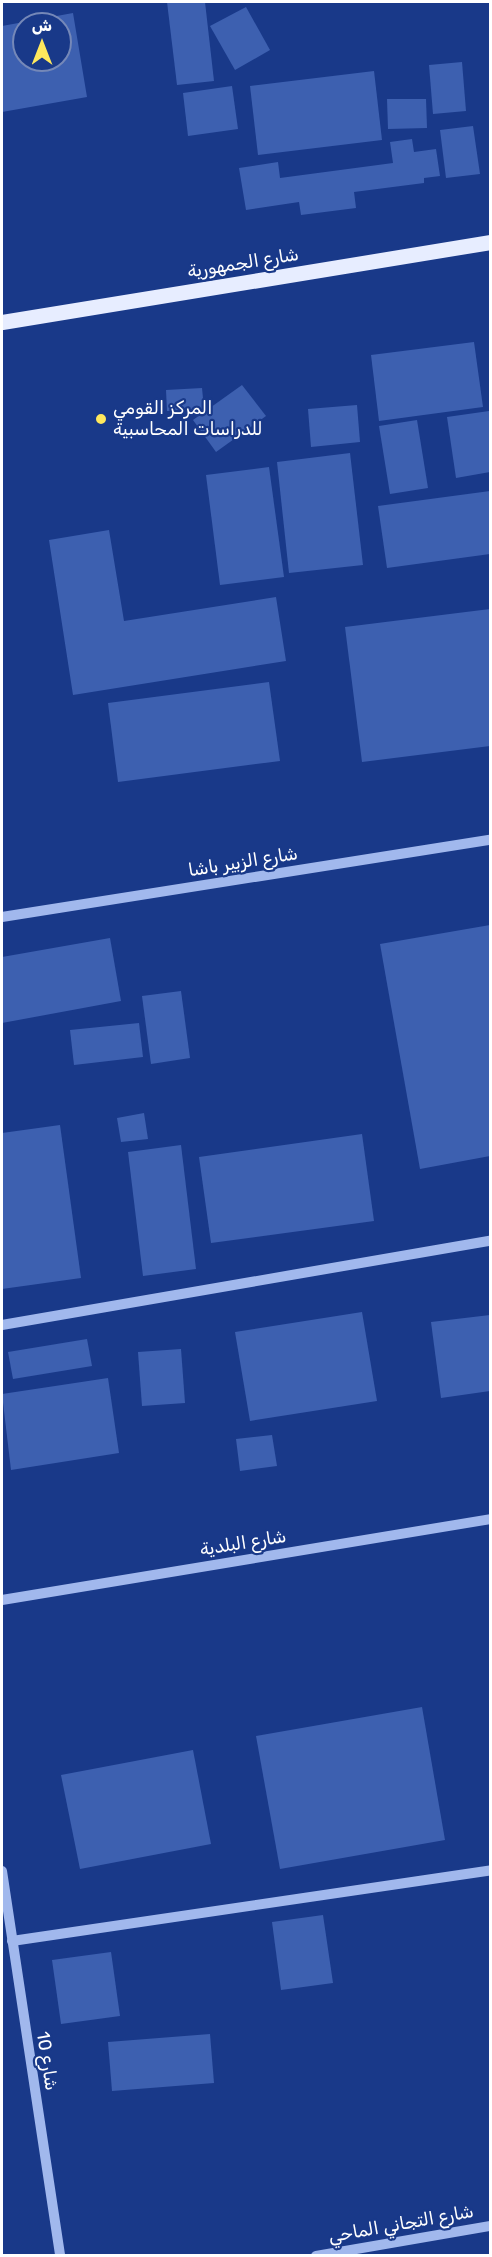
<!DOCTYPE html>
<html>
<head>
<meta charset="utf-8">
<style>
	body { margin:0 }
	#map { position:relative; width:492px; height:2257px; overflow:hidden; background:#193989; font-family:Rubik,"Noto Naskh Arabic",sans-serif }
	div>[style] { position:absolute }
	.building>* { inset:0; background:#3d60b0 }
	.minor>* { height:10px; margin:-5px; padding:0 5px; transform-origin:5px; border-radius:5px; background:#a1b8ed }
	.major>* { height:15px; margin:-7.5px; padding:0 7.5px; transform-origin:7.5px; border-radius:7.5px; background:#e7edff }
	.dots>* { width:16px; height:16px; translate:-50% -50%; box-sizing:border-box; border:3px solid #193989; border-radius:50% }
	span { translate:-50% -50%; white-space:nowrap; text-align:center; line-height:1.15; -webkit-text-stroke:4.5px #193989; paint-order:stroke }
	.street-label { font-size:18px; color:#fff }
	.poi-label { font-size:18px; color:#fff }
	.left { translate:0 -50%; text-align:left }
	.frame { position:absolute; inset:0; border:3px solid #fff; pointer-events:none }
	.north { position:absolute; left:12px; top:12px; width:60px; height:60px; box-sizing:border-box; background:#193989; border:2px solid #7588b8; border-radius:50%; rotate:0deg; font-size:16px; font-weight:700; line-height:24px; text-align:center; color:#fff }
	.north::after { content:''; display:block; margin:auto; width:21px; height:27px; background:#ffe85d; clip-path:polygon(50% 0,100% 100%,50% 72%,0 100%) }
</style>
</head>
<body>
<div id="map">
	<div class="building">
		<i style="clip-path:polygon(167px 2px,205px 2px,214px 81px,177px 85px)"></i>
		<i style="clip-path:polygon(246px 7px,270px 50px,235px 70px,210px 26px)"></i>
		<i style="clip-path:polygon(evenodd,73px 13px,87px 97px,2px 112px,2px 26px,73px 13px,24px 24px,60px 24px,60px 60px,24px 60px,24px 24px)"></i>
		<i style="clip-path:polygon(462px 62px,466px 111px,433px 114px,429px 65px)"></i>
		<i style="clip-path:polygon(374px 71px,382px 140px,258px 155px,250px 86px)"></i>
		<i style="clip-path:polygon(232px 86px,238px 129px,188px 136px,183px 93px)"></i>
		<i style="clip-path:polygon(387px 99px,426px 99px,427px 128px,388px 129px)"></i>
		<i style="clip-path:polygon(473px 126px,480px 174px,446px 178px,440px 130px)"></i>
		<i style="clip-path:polygon(412px 139px,414px 152px,436px 149px,440px 176px,424px 178px,424px 183px,354px 192px,356px 208px,301px 215px,299px 202px,246px 210px,239px 168px,278px 162px,280px 178px,393px 163px,390px 142px)"></i>
		<i style="clip-path:polygon(474px 342px,483px 407px,379px 421px,371px 355px)"></i>
		<i style="clip-path:polygon(242px 385px,266px 416px,216px 452px,193px 420px)"></i>
		<i style="clip-path:polygon(202px 388px,204px 409px,167px 411px,166px 390px)"></i>
		<i style="clip-path:polygon(357px 405px,360px 442px,311px 447px,308px 409px)"></i>
		<i style="clip-path:polygon(489px 411px,490px 472px,456px 478px,447px 417px)"></i>
		<i style="clip-path:polygon(417px 420px,428px 488px,390px 494px,379px 426px)"></i>
		<i style="clip-path:polygon(350px 453px,363px 565px,289px 573px,277px 462px)"></i>
		<i style="clip-path:polygon(269px 467px,284px 577px,220px 585px,206px 475px)"></i>
		<i style="clip-path:polygon(490px 491px,490px 554px,387px 568px,378px 506px)"></i>
		<i style="clip-path:polygon(109px 530px,124px 621px,276px 597px,286px 661px,73px 695px,49px 540px)"></i>
		<i style="clip-path:polygon(490px 609px,490px 746px,362px 762px,345px 627px)"></i>
		<i style="clip-path:polygon(269px 682px,280px 761px,118px 782px,108px 703px)"></i>
		<i style="clip-path:polygon(490px 925px,490px 1156px,420px 1169px,380px 944px)"></i>
		<i style="clip-path:polygon(110px 938px,121px 1001px,2px 1023px,2px 957px)"></i>
		<i style="clip-path:polygon(181px 991px,190px 1058px,151px 1064px,142px 996px)"></i>
		<i style="clip-path:polygon(139px 1023px,143px 1057px,74px 1065px,70px 1030px)"></i>
		<i style="clip-path:polygon(144px 1113px,148px 1139px,121px 1142px,117px 1118px)"></i>
		<i style="clip-path:polygon(60px 1125px,81px 1278px,2px 1289px,2px 1133px)"></i>
		<i style="clip-path:polygon(362px 1134px,374px 1221px,211px 1243px,199px 1157px)"></i>
		<i style="clip-path:polygon(181px 1145px,196px 1269px,143px 1276px,128px 1152px)"></i>
		<i style="clip-path:polygon(362px 1312px,377px 1401px,250px 1421px,235px 1332px)"></i>
		<i style="clip-path:polygon(490px 1315px,490px 1391px,441px 1398px,431px 1322px)"></i>
		<i style="clip-path:polygon(87px 1339px,92px 1366px,13px 1379px,8px 1352px)"></i>
		<i style="clip-path:polygon(181px 1349px,185px 1403px,142px 1406px,138px 1352px)"></i>
		<i style="clip-path:polygon(108px 1378px,119px 1453px,11px 1470px,2px 1394px)"></i>
		<i style="clip-path:polygon(272px 1435px,277px 1466px,240px 1471px,236px 1439px)"></i>
		<i style="clip-path:polygon(422px 1707px,445px 1840px,280px 1869px,256px 1736px)"></i>
		<i style="clip-path:polygon(193px 1750px,211px 1844px,80px 1869px,61px 1775px)"></i>
		<i style="clip-path:polygon(323px 1915px,333px 1983px,281px 1990px,272px 1922px)"></i>
		<i style="clip-path:polygon(111px 1952px,120px 2016px,61px 2024px,52px 1960px)"></i>
		<i style="clip-path:polygon(210px 2034px,214px 2083px,112px 2091px,108px 2042px)"></i>
	</div>
	<div class="minor">
		<i style="left:2px;top:917px;width:494px;rotate:-9deg"></i>
		<i style="left:2px;top:1325px;width:495px;rotate:-9.8deg"></i>
		<i style="left:2px;top:1600px;width:495px;rotate:-9.4deg"></i>
		<i style="left:2px;top:1871px;width:389px;rotate:81.4deg"></i>
		<i style="left:12px;top:1941px;width:483px;rotate:-8.4deg"></i>
		<i style="left:316px;top:2256px;width:177px;rotate:-9.8deg"></i>
	</div>
	<div class="major">
		<i style="left:2px;top:322px;width:495px;rotate:-9.3deg"></i>
	</div>
	<div class="dots">
		<i style="left:101px;top:419px;background:#ffe85d"></i>
	</div>
	<div class="street-label">
		<span style="left:243px;top:263px;rotate:-9deg">شارع الجمهورية</span>
		<span style="left:243px;top:862px;rotate:-9deg">شارع الزبير باشا</span>
		<span style="left:243px;top:1543px;rotate:-9deg">شارع البلدية</span>
		<span style="left:47px;top:2061px;rotate:81deg">شارع 10</span>
		<span style="left:401px;top:2224px;rotate:-10deg">شارع التجاني الماحي</span>
	</div>
	<div class="poi-label">
		<span class="left" style="left:113px;top:419px">المركز القومي<br>للدراسات المحاسبية</span>
	</div>
	<div class="frame"></div>
	<div class="north">ش</div>
</div>
</body>
</html>
